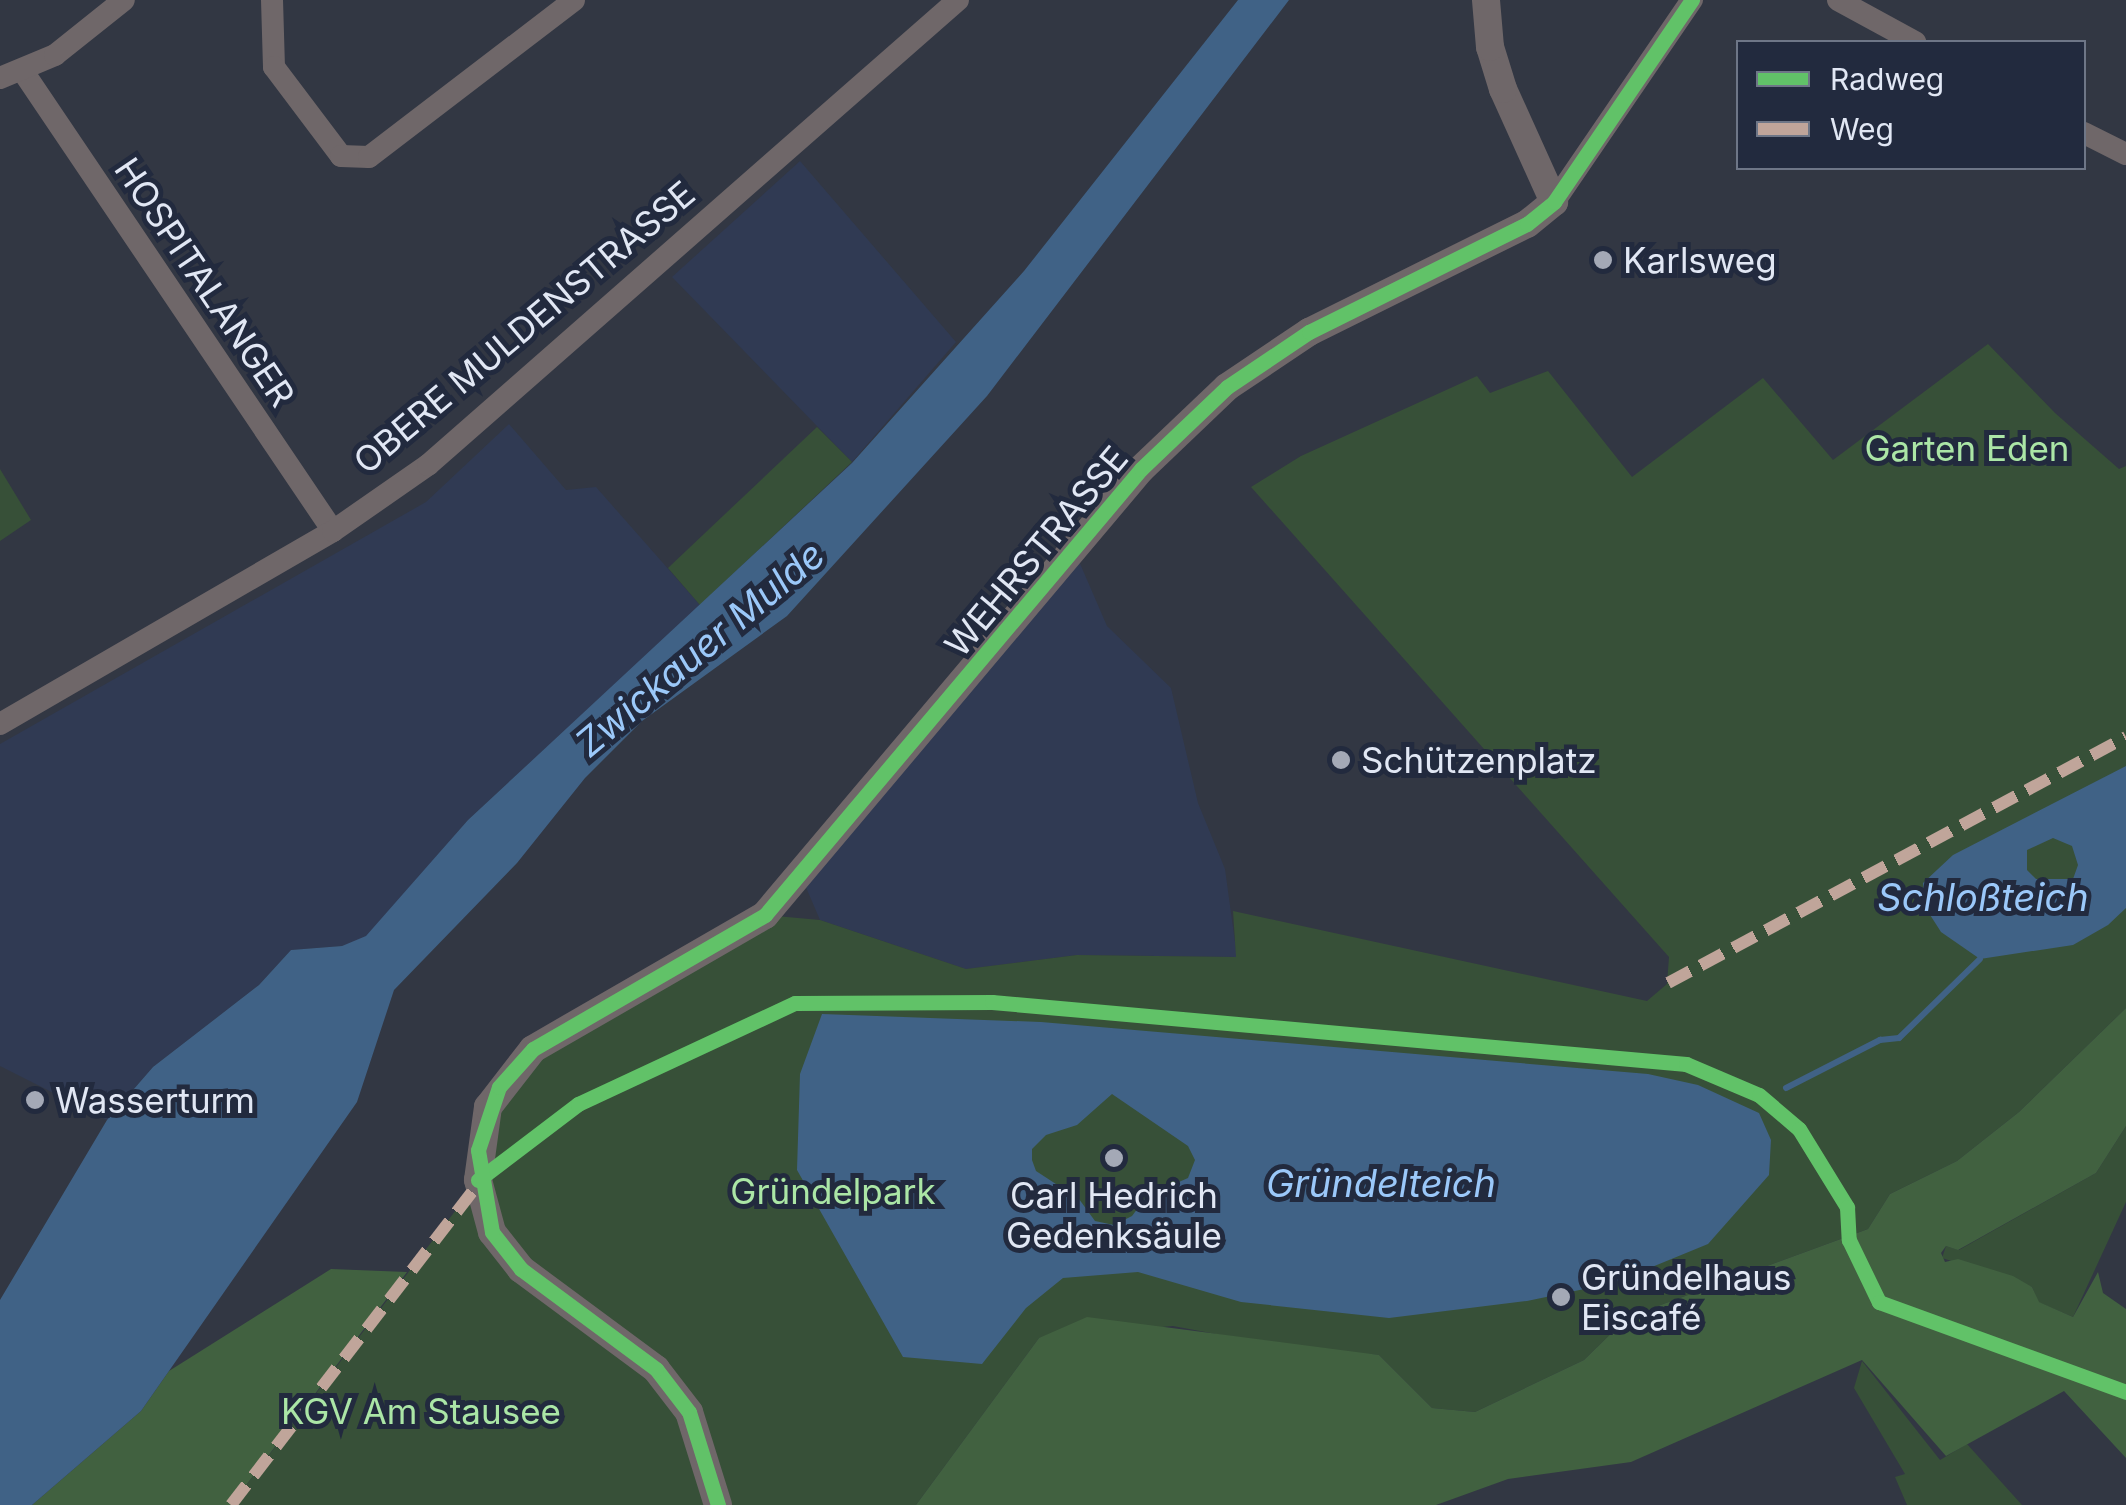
<!DOCTYPE html>
<html>
<head>
<meta charset="utf-8">
<style>
	body { margin:0 }
	#map { position:relative; width:2126px; height:1505px; overflow:hidden; background:#323743; font-family:Inter,sans-serif }
	div>[style] { position:absolute }
	.built>* { inset:0; background:#303a53 }
	.green>* { inset:0; background:#375038 }
	.forest>* { inset:0; background:#416140 }
	.water>* { inset:0; background:#406286 }
	.stream>* { height:6px; margin:-3px; padding:0 3px; transform-origin:3px; border-radius:3px; background:#406286 }
	.minor>* { height:22px; margin:-11px; padding:0 11px; transform-origin:11px; border-radius:11px; background:#6f6769 }
	.tertiary>* { height:28px; margin:-14px; padding:0 14px; transform-origin:14px; border-radius:14px; background:#6f6769 }
	.quiet>* { height:12px; margin-top:-6px; transform-origin:0; background:repeating-linear-gradient(90deg,#c0a59a 0 25px,transparent 0 37px) }
	.cycleway>* { height:15px; margin:-7.5px; padding:0 7.5px; transform-origin:7.5px; border-radius:7.5px; background:#61c268 }
	.dots>* { width:28px; height:28px; translate:-50% -50%; box-sizing:border-box; border:5px solid #222a3e; border-radius:50% }
	span { translate:-50% -50%; white-space:nowrap; text-align:center; line-height:1.15; -webkit-text-stroke:10px #222a3e; paint-order:stroke }
	.poi-label { font-size:35px; color:#e1e7f4 }
	.left { translate:0 -50%; text-align:left }
	.street-label { font-size:35px; color:#e1e7f4 }
	.park-label { font-size:35px; color:#abe6a6 }
	.water-label { font-size:38px; color:#9bc8f9; font-style:italic }
	.legend { position:absolute; left:1736px; top:40px; width:350px; height:130px; box-sizing:border-box; background:#222a3e; border:2px solid #6e7687; margin:0; padding:12px 18px; list-style:none; font-size:30px; color:#e1e7f4 }
	.legend li { display:flex; align-items:center; gap:20px; height:50px }
	.legend b { width:50px; border:2px solid #6e7687 }
</style>
</head>
<body>
<div id="map">
	<div class="built">
		<i style="clip-path:polygon(800px 161px,956px 342px,852px 462px,672px 277px)"></i>
		<i style="clip-path:polygon(509px 424px,566px 490px,596px 487px,700px 605px,468px 820px,366px 937px,342px 946px,291px 950px,259px 985px,153px 1067px,107px 1120px,0 1066px,0 744px,426px 502px)"></i>
		<i style="clip-path:polygon(1075px 552px,1107px 626px,1171px 688px,1198px 803px,1225px 869px,1237px 957px,1077px 955px,966px 969px,820px 920px,802px 878px)"></i>
	</div>
	<div class="green">
		<i style="clip-path:polygon(1988px 344px,2055px 413px,2119px 469px,2126px 466px,2126px 1008px,2019px 1112px,1957px 1161px,1890px 1194px,1868px 1229px,1628px 1317px,1584px 1360px,1475px 1412px,1432px 1408px,1379px 1355px,1296px 1349px,1173px 1326px,1039px 1338px,916px 1505px,231px 1505px,478px 1181px,499px 1087px,765px 915px,820px 920px,966px 969px,1077px 955px,1236px 957px,1233px 911px,1647px 1001px,1667px 984px,1669px 957px,1251px 487px,1301px 456px,1477px 376px,1490px 393px,1548px 371px,1632px 477px,1763px 378px,1833px 460px)"></i>
		<i style="clip-path:polygon(817px 427px,852px 462px,700px 605px,668px 568px)"></i>
		<i style="clip-path:polygon(0 469px,31px 520px,0 541px)"></i>
		<i style="clip-path:polygon(2126px 1126px,2126px 1202px,2073px 1317px,2038px 1302px,2032px 1287px,1942px 1258px,1946px 1246px,1959px 1250px,2096px 1173px)"></i>
		<i style="clip-path:polygon(1862px 1361px,1940px 1460px,1967px 1444px,2022px 1505px,1907px 1505px,1895px 1477px,1905px 1474px,1854px 1388px)"></i>
	</div>
	<div class="forest">
		<i style="clip-path:polygon(2126px 1008px,2126px 1126px,2096px 1173px,1958px 1250px,1946px 1246px,1941px 1253px,1945px 1262px,1958px 1259px,2013px 1276px,2032px 1287px,2039px 1302px,2073px 1317px,2098px 1272px,2103px 1293px,2126px 1309px,2126px 1458px,2064px 1391px,1946px 1456px,1862px 1360px,1631px 1462px,1508px 1479px,1436px 1505px,916px 1505px,1039px 1338px,1087px 1317px,1379px 1355px,1432px 1408px,1475px 1412px,1584px 1360px,1628px 1317px,1868px 1229px,1890px 1194px,1957px 1161px,2019px 1112px)"></i>
		<i style="clip-path:polygon(331px 1269px,407px 1272px,231px 1505px,32px 1505px,141px 1411px,169px 1371px)"></i>
	</div>
	<div class="water">
		<i style="clip-path:polygon(1238px 0,1289px 0,987px 396px,787px 616px,642px 721px,585px 778px,517px 863px,394px 990px,357px 1102px,141px 1411px,32px 1505px,0 1505px,0 1300px,107px 1120px,153px 1067px,259px 985px,291px 950px,342px 946px,366px 936px,468px 820px,852px 463px,1024px 271px)"></i>
		<i style="clip-path:polygon(evenodd,2126px 766px,2126px 908px,2108px 925px,2073px 945px,1980px 959px,1941px 932px,1925px 907px,1923px 883px,1953px 855px,2126px 766px,2053px 838px,2072px 846px,2078px 865px,2073px 879px,2036px 879px,2027px 870px,2027px 850px,2053px 838px)"></i>
		<i style="clip-path:polygon(evenodd,822px 1014px,1041px 1022px,1648px 1074px,1698px 1085px,1759px 1113px,1771px 1140px,1769px 1175px,1708px 1244px,1613px 1283px,1527px 1301px,1389px 1318px,1241px 1302px,1138px 1272px,1063px 1278px,1026px 1308px,982px 1364px,903px 1357px,797px 1170px,800px 1074px,822px 1014px,1112px 1094px,1188px 1146px,1195px 1160px,1188px 1178px,1147px 1196px,1132px 1216px,1114px 1225px,1095px 1221px,1079px 1199px,1036px 1171px,1032px 1160px,1032px 1149px,1046px 1135px,1077px 1125px,1112px 1094px)"></i>
	</div>
	<div class="stream">
		<i style="left:1786px;top:1088px;width:106px;rotate:-27.1deg"></i>
		<i style="left:1880px;top:1040px;width:19px;rotate:-6deg"></i>
		<i style="left:1899px;top:1038px;width:113px;rotate:-44.3deg"></i>
	</div>
	<div class="minor">
		<i style="left:272px;top:0;width:67px;rotate:88.3deg"></i>
		<i style="left:274px;top:67px;width:111px;rotate:53deg"></i>
		<i style="left:341px;top:156px;width:28px;rotate:2deg"></i>
		<i style="left:369px;top:157px;width:258px;rotate:-37.4deg"></i>
		<i style="left:1838px;top:0;width:88px;rotate:28.6deg"></i>
		<i style="left:22px;top:70px;width:556px;rotate:56deg"></i>
		<i style="left:0;top:78px;width:60px;rotate:-22.7deg"></i>
		<i style="left:55px;top:55px;width:88px;rotate:-38.6deg"></i>
		<i style="left:2084px;top:133px;width:47px;rotate:26.6deg"></i>
		<i style="left:1554px;top:202px;width:245px;rotate:-55.7deg"></i>
		<i style="left:0;top:724px;width:385px;rotate:-30.1deg"></i>
		<i style="left:333px;top:531px;width:116px;rotate:-34.8deg"></i>
		<i style="left:428px;top:465px;width:705px;rotate:-41.26deg"></i>
	</div>
	<div class="tertiary">
		<i style="left:718px;top:1505px;width:97px;rotate:-107.3deg"></i>
		<i style="left:689px;top:1412px;width:54px;rotate:-127.5deg"></i>
		<i style="left:656px;top:1369px;width:168px;rotate:-143.5deg"></i>
		<i style="left:521px;top:1269px;width:47px;rotate:-128.1deg"></i>
		<i style="left:492px;top:1232px;width:54px;rotate:-105.1deg"></i>
		<i style="left:478px;top:1180px;width:74px;rotate:-82.2deg"></i>
		<i style="left:488px;top:1107px;width:73px;rotate:-52.2deg"></i>
		<i style="left:533px;top:1049px;width:268px;rotate:-30deg"></i>
		<i style="left:765px;top:915px;width:583px;rotate:-49.87deg"></i>
		<i style="left:1141px;top:469px;width:119px;rotate:-43.6deg"></i>
		<i style="left:1227px;top:387px;width:99px;rotate:-33.9deg"></i>
		<i style="left:1309px;top:332px;width:243px;rotate:-26.4deg"></i>
		<i style="left:1527px;top:224px;width:35px;rotate:-39deg"></i>
		<i style="left:1554px;top:202px;width:124px;rotate:-114.3deg"></i>
		<i style="left:1503px;top:89px;width:44px;rotate:-107.2deg"></i>
		<i style="left:1490px;top:47px;width:47px;rotate:-94.9deg"></i>
	</div>
	<div class="quiet">
		<i style="left:1668px;top:983px;width:520px;rotate:-28.24deg"></i>
		<i style="left:231px;top:1505px;width:415px;rotate:-52.4deg"></i>
	</div>
	<div class="cycleway">
		<i style="left:478px;top:1180px;width:126px;rotate:-37.2deg"></i>
		<i style="left:578px;top:1104px;width:239px;rotate:-25deg"></i>
		<i style="left:795px;top:1003px;width:197px;rotate:-0.3deg"></i>
		<i style="left:992px;top:1002px;width:697px;rotate:5.11deg"></i>
		<i style="left:1686px;top:1064px;width:79px;rotate:23deg"></i>
		<i style="left:1759px;top:1095px;width:52px;rotate:40.4deg"></i>
		<i style="left:1799px;top:1129px;width:92px;rotate:58.4deg"></i>
		<i style="left:1847px;top:1207px;width:33px;rotate:87deg"></i>
		<i style="left:1849px;top:1240px;width:69px;rotate:64.2deg"></i>
		<i style="left:1879px;top:1302px;width:263px;rotate:20deg"></i>
		<i style="left:718px;top:1505px;width:97px;rotate:-107.3deg"></i>
		<i style="left:689px;top:1412px;width:54px;rotate:-127.5deg"></i>
		<i style="left:656px;top:1369px;width:168px;rotate:-143.5deg"></i>
		<i style="left:521px;top:1269px;width:47px;rotate:-128.1deg"></i>
		<i style="left:492px;top:1232px;width:83px;rotate:-99.7deg"></i>
		<i style="left:478px;top:1150px;width:66px;rotate:-71.6deg"></i>
		<i style="left:499px;top:1087px;width:51px;rotate:-48.2deg"></i>
		<i style="left:533px;top:1049px;width:268px;rotate:-30deg"></i>
		<i style="left:765px;top:915px;width:583px;rotate:-49.87deg"></i>
		<i style="left:1141px;top:469px;width:119px;rotate:-43.6deg"></i>
		<i style="left:1227px;top:387px;width:99px;rotate:-33.9deg"></i>
		<i style="left:1309px;top:332px;width:243px;rotate:-26.4deg"></i>
		<i style="left:1527px;top:224px;width:35px;rotate:-39deg"></i>
		<i style="left:1554px;top:202px;width:245px;rotate:-55.7deg"></i>
	</div>
	<div class="dots">
		<i style="left:1603px;top:260px;background:#a4a9b6"></i>
		<i style="left:1341px;top:760px;background:#a4a9b6"></i>
		<i style="left:35px;top:1100px;background:#a4a9b6"></i>
		<i style="left:1114px;top:1158px;background:#a4a9b6"></i>
		<i style="left:1561px;top:1297px;background:#a4a9b6"></i>
	</div>
	<div class="poi-label">
		<span class="left" style="left:1623px;top:260px">Karlsweg</span>
		<span class="left" style="left:1361px;top:760px">Schützenplatz</span>
		<span class="left" style="left:55px;top:1100px">Wasserturm</span>
		<span style="left:1114px;top:1215px">Carl Hedrich<br>Gedenksäule</span>
		<span class="left" style="left:1581px;top:1297px">Gründelhaus<br>Eiscafé</span>
	</div>
	<div class="street-label">
		<span style="left:205px;top:282px;rotate:56deg">HOSPITALANGER</span>
		<span style="left:524px;top:327px;rotate:-40deg">OBERE MULDENSTRASSE</span>
		<span style="left:1036px;top:551px;rotate:-50deg">WEHRSTRASSE</span>
	</div>
	<div class="park-label">
		<span style="left:1967px;top:448px">Garten Eden</span>
		<span style="left:833px;top:1191px">Gründelpark</span>
		<span style="left:421px;top:1411px">KGV Am Stausee</span>
	</div>
	<div class="water-label">
		<span style="left:700px;top:649px;rotate:-40deg">Zwickauer Mulde</span>
		<span style="left:1983px;top:898px">Schloßteich</span>
		<span style="left:1381px;top:1184px">Gründelteich</span>
	</div>
	<ul class="legend">
	<li><b style="height:12px;background:#61c268"></b>Radweg</li>
	<li><b style="height:12px;background:#c0a59a"></b>Weg</li>
	</ul>
</div>
</body>
</html>
